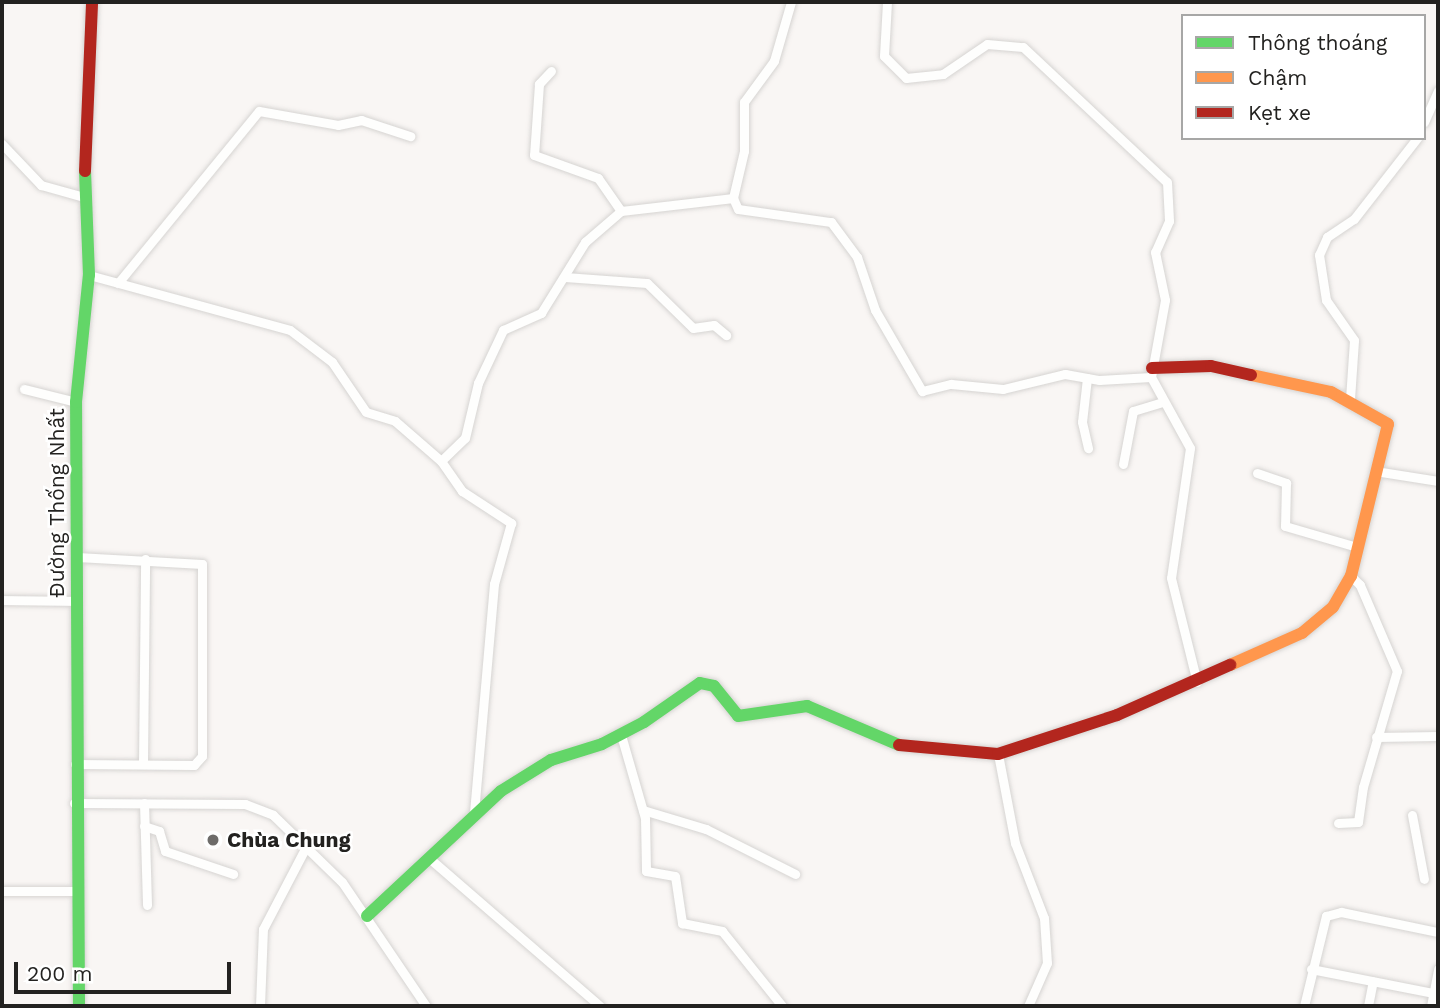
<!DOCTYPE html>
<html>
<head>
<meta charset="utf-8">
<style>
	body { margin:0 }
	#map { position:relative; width:1440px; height:1008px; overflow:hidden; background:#f9f6f4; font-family:"Work Sans",sans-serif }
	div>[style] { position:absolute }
	.roads { filter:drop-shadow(0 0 2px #d6d4d2) drop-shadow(0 0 2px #d6d4d2) }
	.street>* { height:9px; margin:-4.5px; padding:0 4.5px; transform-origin:4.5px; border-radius:4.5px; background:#fefefd }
	.fast>* { height:12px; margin:-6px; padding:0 6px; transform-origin:6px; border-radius:6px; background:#63d668 }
	.slow>* { height:12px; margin:-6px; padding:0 6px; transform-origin:6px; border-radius:6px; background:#ff974d }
	.jam>* { height:12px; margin:-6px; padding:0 6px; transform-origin:6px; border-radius:6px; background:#b3261e }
	.dots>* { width:19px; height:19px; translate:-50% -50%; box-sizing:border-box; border:4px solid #fff; border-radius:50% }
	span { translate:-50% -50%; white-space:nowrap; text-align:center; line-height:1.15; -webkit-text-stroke:5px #fff; paint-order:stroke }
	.street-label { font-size:21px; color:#232220 }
	.poi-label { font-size:21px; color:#232220; font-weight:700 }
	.left { translate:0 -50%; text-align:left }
	.frame { position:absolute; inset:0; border:4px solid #232220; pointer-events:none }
	.legend { position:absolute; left:1181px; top:14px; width:245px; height:126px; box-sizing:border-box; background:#fff; border:2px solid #a7a7a6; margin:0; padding:9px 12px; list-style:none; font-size:21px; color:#232220 }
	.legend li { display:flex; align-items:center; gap:14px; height:35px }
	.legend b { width:35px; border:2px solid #a7a7a6 }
	.scale { position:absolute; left:14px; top:962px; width:217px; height:32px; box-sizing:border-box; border:4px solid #232220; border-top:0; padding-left:9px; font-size:21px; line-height:24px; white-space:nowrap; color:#232220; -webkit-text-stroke:5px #fff; paint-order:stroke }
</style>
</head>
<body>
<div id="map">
	<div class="roads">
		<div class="street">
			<i style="left:791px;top:2px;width:61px;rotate:106.1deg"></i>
			<i style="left:774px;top:61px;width:51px;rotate:126.2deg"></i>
			<i style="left:744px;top:102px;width:49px;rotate:90deg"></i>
			<i style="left:744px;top:151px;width:48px;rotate:103.2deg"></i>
			<i style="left:733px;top:198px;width:12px;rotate:66deg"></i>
			<i style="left:738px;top:209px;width:94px;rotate:8deg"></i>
			<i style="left:831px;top:222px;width:44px;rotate:53.4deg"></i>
			<i style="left:857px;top:257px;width:56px;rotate:71.2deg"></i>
			<i style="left:875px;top:310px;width:94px;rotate:59.9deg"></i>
			<i style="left:922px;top:391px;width:30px;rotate:-14deg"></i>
			<i style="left:951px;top:384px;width:52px;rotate:5.5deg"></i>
			<i style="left:1003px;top:389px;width:64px;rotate:-13.6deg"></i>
			<i style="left:1065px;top:374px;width:35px;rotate:10deg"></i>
			<i style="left:1099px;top:380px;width:52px;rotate:-3.3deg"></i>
			<i style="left:887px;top:2px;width:54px;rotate:93.2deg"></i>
			<i style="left:884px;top:56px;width:31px;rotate:45deg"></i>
			<i style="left:906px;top:78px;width:37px;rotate:-6deg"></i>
			<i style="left:943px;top:74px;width:53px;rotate:-34.3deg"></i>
			<i style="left:987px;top:44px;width:36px;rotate:5deg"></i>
			<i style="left:1023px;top:47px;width:197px;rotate:43.2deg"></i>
			<i style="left:1167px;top:182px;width:39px;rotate:87deg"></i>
			<i style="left:1169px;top:221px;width:34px;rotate:114deg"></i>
			<i style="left:1155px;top:252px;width:49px;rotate:78.2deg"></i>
			<i style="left:1165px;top:300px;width:78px;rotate:100.3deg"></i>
			<i style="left:1151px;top:377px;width:81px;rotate:61.2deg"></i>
			<i style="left:1190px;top:448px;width:131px;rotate:98.3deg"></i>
			<i style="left:1171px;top:578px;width:107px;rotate:76deg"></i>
			<i style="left:551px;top:71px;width:18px;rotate:133deg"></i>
			<i style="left:539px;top:84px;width:71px;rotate:94deg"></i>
			<i style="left:534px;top:155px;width:68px;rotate:19.8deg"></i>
			<i style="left:598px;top:178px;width:40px;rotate:55.1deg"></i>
			<i style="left:1424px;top:122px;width:34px;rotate:-66deg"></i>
			<i style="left:2px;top:144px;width:57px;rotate:46.4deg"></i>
			<i style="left:41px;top:185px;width:45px;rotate:15.6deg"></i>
			<i style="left:89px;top:275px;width:208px;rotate:15.3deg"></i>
			<i style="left:290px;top:330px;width:53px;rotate:37.3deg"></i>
			<i style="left:332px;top:362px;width:60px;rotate:55.8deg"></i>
			<i style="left:366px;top:412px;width:30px;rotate:17deg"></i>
			<i style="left:395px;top:421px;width:61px;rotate:41deg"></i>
			<i style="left:441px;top:461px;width:37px;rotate:55deg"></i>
			<i style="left:462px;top:491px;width:59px;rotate:33.1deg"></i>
			<i style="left:511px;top:523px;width:63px;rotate:105.6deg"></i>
			<i style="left:494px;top:584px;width:231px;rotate:95deg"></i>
			<i style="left:565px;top:277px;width:82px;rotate:4.2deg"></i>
			<i style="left:647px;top:283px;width:64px;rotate:44.4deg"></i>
			<i style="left:693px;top:328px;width:21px;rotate:-8deg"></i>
			<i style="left:714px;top:325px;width:16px;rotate:40deg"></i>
			<i style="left:118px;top:283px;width:222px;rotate:-50.7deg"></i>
			<i style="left:259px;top:111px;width:80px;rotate:10deg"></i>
			<i style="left:338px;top:125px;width:24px;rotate:-12deg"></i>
			<i style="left:361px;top:120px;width:52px;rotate:18.1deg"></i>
			<i style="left:1087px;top:378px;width:44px;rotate:96.5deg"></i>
			<i style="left:1082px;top:422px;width:27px;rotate:77deg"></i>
			<i style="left:24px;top:389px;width:54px;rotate:14deg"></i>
			<i style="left:1350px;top:399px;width:59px;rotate:-86.1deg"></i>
			<i style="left:1354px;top:340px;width:49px;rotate:-125deg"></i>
			<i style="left:1326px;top:300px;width:46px;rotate:-98.8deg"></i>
			<i style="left:1319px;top:255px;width:20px;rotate:-66deg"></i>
			<i style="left:1327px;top:237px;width:32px;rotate:-34deg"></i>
			<i style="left:1354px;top:219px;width:103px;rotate:-52.1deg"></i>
			<i style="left:441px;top:461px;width:33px;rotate:-44deg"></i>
			<i style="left:465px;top:438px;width:57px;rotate:-76.7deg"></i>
			<i style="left:478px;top:383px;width:59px;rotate:-64.7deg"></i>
			<i style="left:503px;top:330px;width:42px;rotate:-24.1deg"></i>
			<i style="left:541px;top:313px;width:84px;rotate:-58.2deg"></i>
			<i style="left:585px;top:242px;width:48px;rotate:-40.7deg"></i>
			<i style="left:621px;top:211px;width:113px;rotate:-6.6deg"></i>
			<i style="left:1123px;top:464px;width:54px;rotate:-79.3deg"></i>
			<i style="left:1133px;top:411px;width:31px;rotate:-17deg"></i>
			<i style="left:1375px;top:471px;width:64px;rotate:9deg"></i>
			<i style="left:1257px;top:473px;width:31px;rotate:19deg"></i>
			<i style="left:1286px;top:483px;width:43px;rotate:91.3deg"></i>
			<i style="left:1285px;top:526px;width:75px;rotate:16.3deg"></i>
			<i style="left:2px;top:600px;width:75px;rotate:0.8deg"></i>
			<i style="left:621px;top:735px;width:86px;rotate:73.9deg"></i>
			<i style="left:645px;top:818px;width:53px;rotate:88.9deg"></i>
			<i style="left:646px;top:871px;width:29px;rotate:10deg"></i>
			<i style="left:675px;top:876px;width:48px;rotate:81.5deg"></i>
			<i style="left:682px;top:923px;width:41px;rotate:11.3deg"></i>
			<i style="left:722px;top:931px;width:96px;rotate:51.3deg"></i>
			<i style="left:1376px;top:737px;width:62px;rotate:-0.9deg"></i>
			<i style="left:998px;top:754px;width:91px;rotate:79.2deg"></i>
			<i style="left:1015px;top:843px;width:80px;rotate:68.9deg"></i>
			<i style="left:1044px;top:918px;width:45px;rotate:86.2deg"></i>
			<i style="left:1047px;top:963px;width:47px;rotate:113.8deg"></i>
			<i style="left:75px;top:764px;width:119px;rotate:0.5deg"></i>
			<i style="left:194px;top:765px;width:12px;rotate:-48deg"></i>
			<i style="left:202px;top:756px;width:192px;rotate:-90deg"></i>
			<i style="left:202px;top:564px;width:125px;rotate:-176.8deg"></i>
			<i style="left:143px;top:764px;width:205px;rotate:-89.4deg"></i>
			<i style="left:74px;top:803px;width:171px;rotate:0.3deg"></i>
			<i style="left:245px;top:804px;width:30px;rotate:21deg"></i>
			<i style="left:273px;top:815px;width:96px;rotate:44.2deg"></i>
			<i style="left:342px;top:882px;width:150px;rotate:55.9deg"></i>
			<i style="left:144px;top:803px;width:102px;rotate:88.3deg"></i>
			<i style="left:643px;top:810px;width:66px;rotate:16.8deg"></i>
			<i style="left:706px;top:829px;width:100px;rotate:26.8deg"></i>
			<i style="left:1412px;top:815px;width:65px;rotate:79.4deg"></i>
			<i style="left:1338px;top:823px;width:20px;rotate:-3deg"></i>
			<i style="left:1358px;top:822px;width:35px;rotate:-82deg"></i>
			<i style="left:1363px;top:787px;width:121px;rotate:-73.7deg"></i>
			<i style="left:1397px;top:671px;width:94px;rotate:-113.3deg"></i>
			<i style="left:1360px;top:585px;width:13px;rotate:-135deg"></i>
			<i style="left:144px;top:826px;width:16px;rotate:18deg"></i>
			<i style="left:159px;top:831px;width:21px;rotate:73deg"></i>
			<i style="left:165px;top:851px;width:72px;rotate:18.7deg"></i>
			<i style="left:429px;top:858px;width:226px;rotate:40.9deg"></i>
			<i style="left:2px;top:891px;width:75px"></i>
			<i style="left:1311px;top:969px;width:129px;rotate:11.1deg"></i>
			<i style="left:260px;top:1006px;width:77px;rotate:-87.8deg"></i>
			<i style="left:263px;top:929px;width:95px;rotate:-62.4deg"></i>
			<i style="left:1304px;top:1006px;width:93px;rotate:-76.3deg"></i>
			<i style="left:1326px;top:916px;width:16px;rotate:-15deg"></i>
			<i style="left:1341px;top:912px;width:99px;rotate:11.7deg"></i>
			<i style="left:1368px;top:1006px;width:25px;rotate:-79deg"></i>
			<i style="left:1431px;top:1006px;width:38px;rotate:-79deg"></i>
		</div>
		<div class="fast">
			<i style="left:367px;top:916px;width:183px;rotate:-43deg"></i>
			<i style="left:501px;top:791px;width:59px;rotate:-31.8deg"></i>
			<i style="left:551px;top:760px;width:53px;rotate:-17.4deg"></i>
			<i style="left:602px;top:744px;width:47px;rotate:-27.6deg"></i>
			<i style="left:644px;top:722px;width:68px;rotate:-34.9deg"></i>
			<i style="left:700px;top:683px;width:14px;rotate:12deg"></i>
			<i style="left:714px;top:686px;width:38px;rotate:51deg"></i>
			<i style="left:738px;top:716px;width:70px;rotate:-8.2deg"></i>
			<i style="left:807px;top:706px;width:100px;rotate:23deg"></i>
			<i style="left:79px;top:1006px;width:604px;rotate:-90.28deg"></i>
			<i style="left:76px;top:402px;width:128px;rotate:-84.2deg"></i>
			<i style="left:89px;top:275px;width:104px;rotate:-92.2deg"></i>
		</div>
		<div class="slow">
			<i style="left:1230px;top:665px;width:79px;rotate:-24deg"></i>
			<i style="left:1302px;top:633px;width:40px;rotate:-40deg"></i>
			<i style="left:1333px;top:607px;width:36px;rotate:-60deg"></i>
			<i style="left:1351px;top:576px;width:156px;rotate:-76.3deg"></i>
			<i style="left:1388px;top:424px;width:65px;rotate:-150.7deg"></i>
			<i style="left:1331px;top:392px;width:82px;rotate:-168deg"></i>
		</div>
		<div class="jam">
			<i style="left:85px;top:171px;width:169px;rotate:-87.6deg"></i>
			<i style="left:1152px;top:368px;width:59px;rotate:-1.9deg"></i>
			<i style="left:1211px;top:366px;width:41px;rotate:12.7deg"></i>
			<i style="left:899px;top:745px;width:99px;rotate:5.2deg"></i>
			<i style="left:998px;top:754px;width:125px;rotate:-18.1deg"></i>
			<i style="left:1117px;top:715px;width:124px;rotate:-23.9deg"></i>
		</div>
	</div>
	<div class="dots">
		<i style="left:213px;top:840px;background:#6e6c6a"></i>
	</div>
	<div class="street-label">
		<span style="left:57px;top:503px;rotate:-90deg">Đường Thống Nhất</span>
	</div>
	<div class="poi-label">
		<span class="left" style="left:227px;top:840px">Chùa Chung</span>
	</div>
	<div class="frame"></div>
	<ul class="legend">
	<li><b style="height:9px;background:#63d668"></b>Thông thoáng</li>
	<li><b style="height:9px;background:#ff974d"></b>Chậm</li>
	<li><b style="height:9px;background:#b3261e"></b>Kẹt xe</li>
	</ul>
	<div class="scale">200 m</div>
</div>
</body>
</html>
